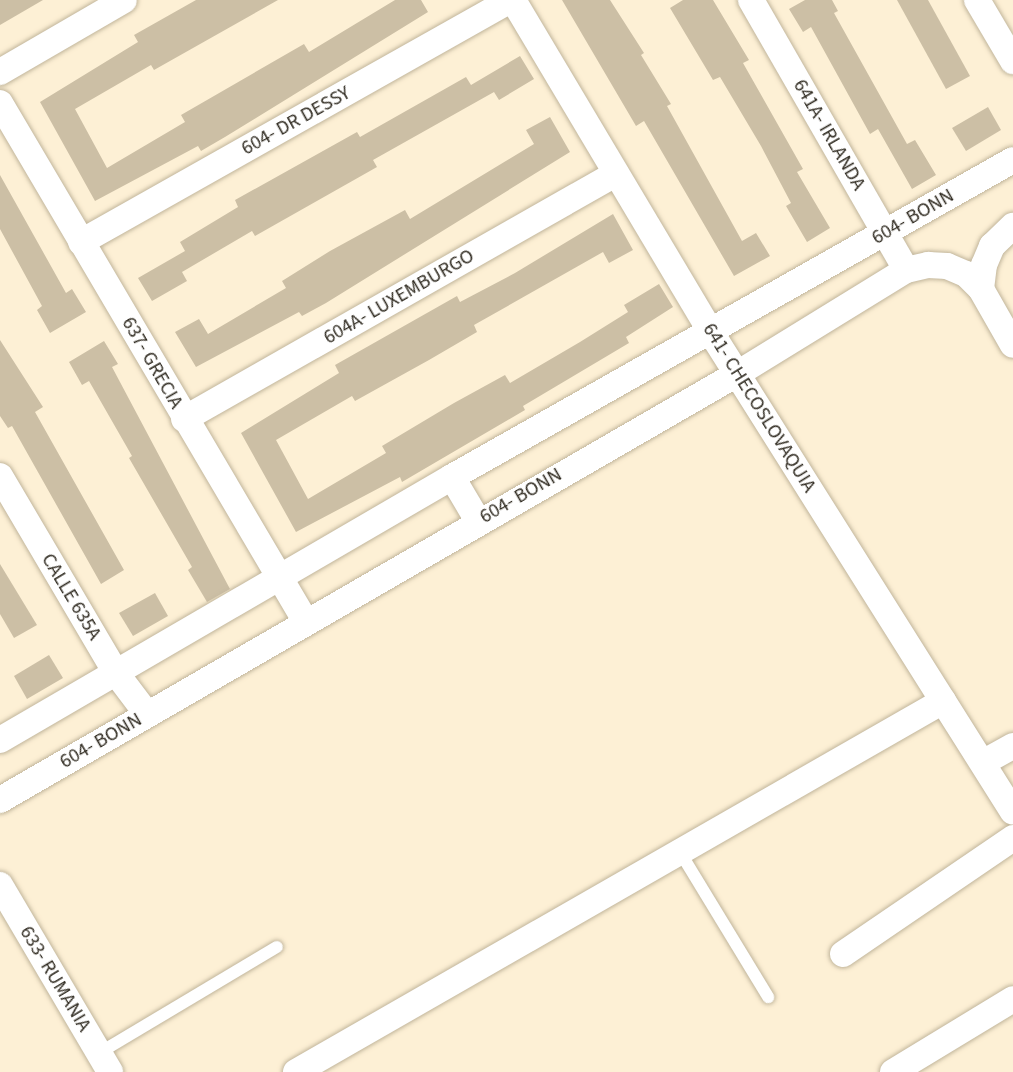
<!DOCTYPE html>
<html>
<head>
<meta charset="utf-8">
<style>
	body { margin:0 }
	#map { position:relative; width:1013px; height:1072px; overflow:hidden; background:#fdf0d5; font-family:"Source Sans 3",sans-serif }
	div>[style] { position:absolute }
	.building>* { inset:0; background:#ccbfa5 }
	.roads { filter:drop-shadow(0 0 2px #c1b59b) drop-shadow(0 0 2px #c1b59b) }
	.lane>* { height:12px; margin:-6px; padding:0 6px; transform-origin:6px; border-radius:6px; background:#fff }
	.street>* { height:26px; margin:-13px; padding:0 13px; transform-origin:13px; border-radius:13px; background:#fff }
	span { translate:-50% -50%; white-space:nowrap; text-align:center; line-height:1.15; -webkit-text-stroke:4.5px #fff; paint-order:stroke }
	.street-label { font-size:20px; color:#312c22 }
</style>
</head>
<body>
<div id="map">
	<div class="building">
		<i style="clip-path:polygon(0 0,43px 0,0 25px)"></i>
		<i style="clip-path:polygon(196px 0,278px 0,154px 70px,151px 65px,75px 109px,107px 168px,185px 122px,181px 115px,304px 44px,309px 52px,395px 0,421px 0,428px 12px,225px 137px,201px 151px,198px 146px,95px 201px,40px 102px,138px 42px,134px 35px)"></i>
		<i style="clip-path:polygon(562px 0,610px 0,644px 53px,641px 55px,671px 104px,667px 106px,742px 241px,756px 233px,770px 256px,734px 276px,644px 121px,636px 126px)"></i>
		<i style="clip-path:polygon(683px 0,713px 0,749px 60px,743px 63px,803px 169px,797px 172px,830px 228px,807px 242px,786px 206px,791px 203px,761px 146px,720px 77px,713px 80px,670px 8px)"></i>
		<i style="clip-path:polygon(805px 0,832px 0,838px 11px,834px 13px,907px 144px,915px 140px,936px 175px,912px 189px,878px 129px,870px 134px,811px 27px,803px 32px,789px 9px)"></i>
		<i style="clip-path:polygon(897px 0,928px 0,970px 76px,946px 89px)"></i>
		<i style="clip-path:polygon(520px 56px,534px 79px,499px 100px,494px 92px,373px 160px,377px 167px,255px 236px,252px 231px,182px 272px,187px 281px,152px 301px,138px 278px,185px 251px,180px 242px,238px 207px,235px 200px,357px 132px,360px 137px,466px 77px,471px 85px)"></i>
		<i style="clip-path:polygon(988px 107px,1001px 130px,966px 151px,952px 128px)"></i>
		<i style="clip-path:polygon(550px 117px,570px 152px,326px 303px,302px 316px,299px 312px,196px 367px,175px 332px,199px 319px,208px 334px,286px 288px,282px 281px,330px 251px,405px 210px,410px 219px,534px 144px,526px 130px)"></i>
		<i style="clip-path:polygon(0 175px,66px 293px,72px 289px,86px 312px,50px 333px,37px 310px,42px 306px,0 229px)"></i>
		<i style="clip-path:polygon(613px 214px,633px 250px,609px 263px,603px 252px,474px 325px,477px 332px,429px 360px,355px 401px,352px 396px,276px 440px,308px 499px,386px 453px,382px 446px,454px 403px,505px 375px,510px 383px,580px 342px,628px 312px,624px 305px,659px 284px,673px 307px,626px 337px,629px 343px,523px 406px,525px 410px,402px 482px,400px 477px,296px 532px,241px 433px,339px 373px,335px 365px,457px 296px,460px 302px,515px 273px)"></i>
		<i style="clip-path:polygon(0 340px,43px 407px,35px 412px,124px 570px,101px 584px,12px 426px,8px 428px,0 416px)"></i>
		<i style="clip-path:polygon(104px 341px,118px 364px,112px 367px,230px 589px,207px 602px,188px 570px,192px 567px,129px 458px,132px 456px,89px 381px,82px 385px,69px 362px)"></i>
		<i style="clip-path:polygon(0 564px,37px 625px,14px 638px,0 614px)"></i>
		<i style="clip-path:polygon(155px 593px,168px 616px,133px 636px,119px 613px)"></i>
		<i style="clip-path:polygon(49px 655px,63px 678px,27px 699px,14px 676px)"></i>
	</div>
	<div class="roads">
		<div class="lane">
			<i style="left:680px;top:852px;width:170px;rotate:58.7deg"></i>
			<i style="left:99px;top:1053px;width:207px;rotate:-30.8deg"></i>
		</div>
		<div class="street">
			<i style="left:513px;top:0;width:385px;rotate:59.2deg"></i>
			<i style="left:710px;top:331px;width:568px;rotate:57.79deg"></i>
			<i style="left:751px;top:0;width:311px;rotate:60.1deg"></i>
			<i style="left:977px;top:0;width:71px;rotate:59.5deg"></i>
			<i style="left:0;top:72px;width:143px;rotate:-30.1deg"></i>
			<i style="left:0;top:103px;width:602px;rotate:59.48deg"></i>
			<i style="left:81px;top:242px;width:493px;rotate:-29.4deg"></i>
			<i style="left:981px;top:289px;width:24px;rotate:-83deg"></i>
			<i style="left:984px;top:265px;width:21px;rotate:-67deg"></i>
			<i style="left:992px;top:246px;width:29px;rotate:-44deg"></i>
			<i style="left:184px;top:419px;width:494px;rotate:-29.6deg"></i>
			<i style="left:0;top:476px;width:229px;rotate:59.5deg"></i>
			<i style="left:116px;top:673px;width:51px;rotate:52.9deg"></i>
			<i style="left:452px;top:477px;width:51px;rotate:59.4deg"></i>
			<i style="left:0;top:740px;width:523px;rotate:-30.19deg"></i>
			<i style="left:452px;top:477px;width:644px;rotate:-29.47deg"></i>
			<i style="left:984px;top:762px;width:33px;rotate:-29deg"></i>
			<i style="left:0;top:800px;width:851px;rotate:-30.03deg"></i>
			<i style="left:737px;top:374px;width:198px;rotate:-31.6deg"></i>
			<i style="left:906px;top:270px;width:23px;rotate:-13deg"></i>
			<i style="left:928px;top:265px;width:19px;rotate:3deg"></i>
			<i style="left:947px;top:266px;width:21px;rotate:23deg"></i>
			<i style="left:966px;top:274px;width:21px;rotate:45deg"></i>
			<i style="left:981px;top:289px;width:64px;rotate:60.3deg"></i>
			<i style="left:0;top:885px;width:217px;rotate:59.5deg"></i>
			<i style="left:843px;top:954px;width:206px;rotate:-34.3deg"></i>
			<i style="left:296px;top:1072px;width:746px;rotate:-29.83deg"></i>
			<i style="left:893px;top:1072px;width:140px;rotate:-31.3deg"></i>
		</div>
	</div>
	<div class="street-label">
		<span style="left:296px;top:121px;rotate:-29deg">604- DR DESSY</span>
		<span style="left:829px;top:135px;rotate:60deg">641A- IRLANDA</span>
		<span style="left:913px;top:217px;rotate:-30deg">604- BONN</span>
		<span style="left:399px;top:297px;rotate:-30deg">604A- LUXEMBURGO</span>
		<span style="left:152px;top:363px;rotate:60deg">637- GRECIA</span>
		<span style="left:759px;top:408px;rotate:58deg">641- CHECOSLOVAQUIA</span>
		<span style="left:521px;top:496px;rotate:-30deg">604- BONN</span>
		<span style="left:71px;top:597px;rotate:59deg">CALLE 635A</span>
		<span style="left:101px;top:741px;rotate:-30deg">604- BONN</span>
		<span style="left:55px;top:979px;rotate:59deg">633- RUMANIA</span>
	</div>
</div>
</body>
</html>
